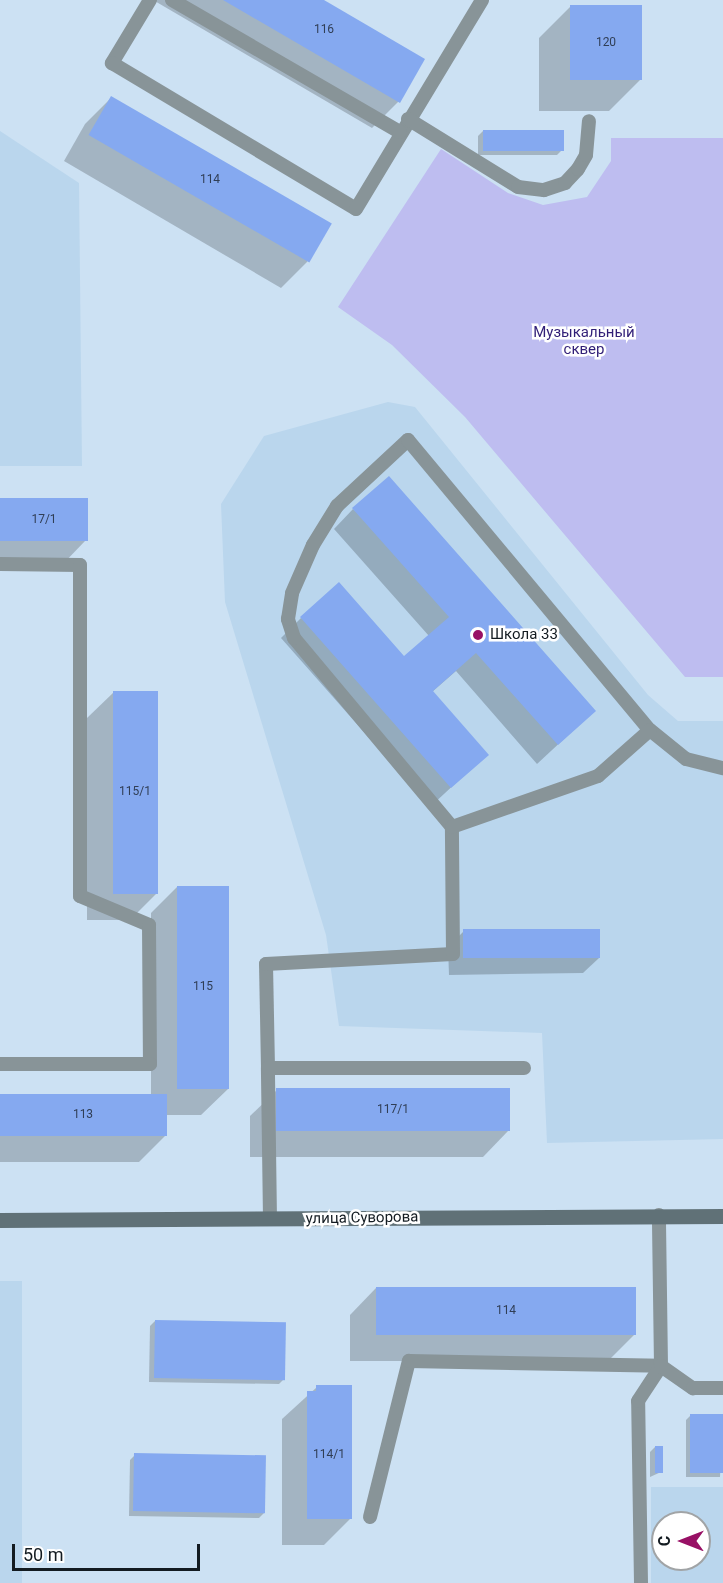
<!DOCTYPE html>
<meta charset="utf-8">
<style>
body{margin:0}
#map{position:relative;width:723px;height:1583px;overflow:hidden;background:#cce1f3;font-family:Roboto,sans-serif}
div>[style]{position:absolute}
.built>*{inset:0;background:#bad6ed;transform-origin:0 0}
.green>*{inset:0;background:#bebdf0}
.shadow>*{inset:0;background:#0003}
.building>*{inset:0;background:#85a9f0;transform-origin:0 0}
.service>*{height:14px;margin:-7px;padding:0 7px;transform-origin:7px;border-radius:7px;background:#889498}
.secondary>*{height:15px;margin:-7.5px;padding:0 7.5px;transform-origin:7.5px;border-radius:7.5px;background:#607177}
.dots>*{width:16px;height:16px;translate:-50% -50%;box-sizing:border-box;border:3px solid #fff;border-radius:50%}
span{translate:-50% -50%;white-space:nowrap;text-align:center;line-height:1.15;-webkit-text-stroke:5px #fff;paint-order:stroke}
.number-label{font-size:12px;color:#303e55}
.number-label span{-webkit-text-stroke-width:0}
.park-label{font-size:15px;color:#311f77}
.poi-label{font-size:15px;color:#131b21}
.left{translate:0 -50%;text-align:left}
.street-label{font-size:15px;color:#131b21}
.north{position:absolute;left:651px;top:1511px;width:60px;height:60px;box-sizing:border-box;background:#fff;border:2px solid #a1a4a6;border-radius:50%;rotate:270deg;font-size:16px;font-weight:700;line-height:24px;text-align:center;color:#131b21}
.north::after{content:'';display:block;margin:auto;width:21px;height:27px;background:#981065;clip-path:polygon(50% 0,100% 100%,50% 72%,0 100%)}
.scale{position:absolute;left:12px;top:1544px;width:188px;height:27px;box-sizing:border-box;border:3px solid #131b21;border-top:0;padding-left:8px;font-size:18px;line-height:21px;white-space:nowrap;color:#131b21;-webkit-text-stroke:4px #fff;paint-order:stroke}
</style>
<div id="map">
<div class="built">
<div style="clip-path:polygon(0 131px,79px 183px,82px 466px,0 466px)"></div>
<div style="clip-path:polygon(388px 402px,415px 407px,648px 695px,678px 721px,723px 721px,723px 1139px,547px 1143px,542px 1033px,339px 1026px,326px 935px,225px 602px,221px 504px,264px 436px)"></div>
<div style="left:0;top:1281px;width:22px;height:302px"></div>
<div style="clip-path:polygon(evenodd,651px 1487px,723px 1487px,723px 1583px,651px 1583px,651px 1487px,663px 1523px,699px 1523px,699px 1559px,663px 1559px,663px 1523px)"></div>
</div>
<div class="green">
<div style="clip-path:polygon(611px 138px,723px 138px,723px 677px,685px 677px,465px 417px,392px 345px,338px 307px,441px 149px,508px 193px,543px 205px,587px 197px,611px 161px)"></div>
</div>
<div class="shadow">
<div style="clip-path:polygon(153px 0,321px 0,423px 60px,398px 102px,372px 128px)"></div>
<div style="clip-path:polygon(570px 7px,640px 80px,609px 111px,539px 111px,539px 38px)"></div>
<div style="clip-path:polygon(111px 98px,329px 226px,307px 262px,281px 288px,64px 161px,85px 124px)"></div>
<div style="clip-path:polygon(483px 131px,562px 150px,557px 155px,478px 155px,478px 136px)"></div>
<div style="clip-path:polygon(0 500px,86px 540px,60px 567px,0 567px)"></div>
<div style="clip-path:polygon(353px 509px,594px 711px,537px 764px,456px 671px,432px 692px,487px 754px,430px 807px,281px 638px,301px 618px,404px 658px,429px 636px,334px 529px)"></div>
<div style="clip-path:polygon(114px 692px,156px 894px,130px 920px,87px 920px,87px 718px)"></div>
<div style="clip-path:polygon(177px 887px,228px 1089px,201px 1115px,165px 1115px,165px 1136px,139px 1162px,0 1162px,0 1095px,151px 1095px,151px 913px)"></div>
<div style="clip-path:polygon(464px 931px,599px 958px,583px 973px,449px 975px,448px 947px)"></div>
<div style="clip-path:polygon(277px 1090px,509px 1130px,483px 1157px,250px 1157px,250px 1116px)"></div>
<div style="clip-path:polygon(376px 1288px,634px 1335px,608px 1361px,350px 1361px,350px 1315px)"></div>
<div style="clip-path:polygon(155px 1321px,284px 1379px,279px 1384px,149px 1382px,150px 1326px)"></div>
<div style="clip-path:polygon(317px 1387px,350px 1519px,324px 1545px,282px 1545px,282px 1419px)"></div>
<div style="clip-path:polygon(691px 1415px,723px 1415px,720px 1477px,686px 1477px,686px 1420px)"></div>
<div style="clip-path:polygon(655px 1447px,661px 1472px,650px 1477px,650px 1452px)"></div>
<div style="clip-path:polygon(135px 1455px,264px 1513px,259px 1518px,129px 1516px,130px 1460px)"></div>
</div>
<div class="building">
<div style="clip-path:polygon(223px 0,324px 0,425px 59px,400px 103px)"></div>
<div style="left:570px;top:5px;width:72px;height:75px"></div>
<div style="left:111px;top:96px;width:255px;height:45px;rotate:30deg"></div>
<div style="left:483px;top:130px;width:81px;height:21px"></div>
<div style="clip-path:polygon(389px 476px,596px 711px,558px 745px,476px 653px,433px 691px,489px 755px,451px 788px,300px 617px,339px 582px,404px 656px,449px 617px,352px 508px)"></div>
<div style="left:0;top:498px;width:88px;height:43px"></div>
<div style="left:113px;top:691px;width:45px;height:203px"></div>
<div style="left:177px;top:886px;width:52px;height:203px"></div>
<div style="left:600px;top:929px;width:29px;height:137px;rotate:90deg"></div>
<div style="left:276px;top:1088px;width:234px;height:43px"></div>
<div style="left:0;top:1094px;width:167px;height:42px"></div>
<div style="left:376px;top:1287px;width:260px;height:48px"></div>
<div style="left:155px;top:1320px;width:131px;height:58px;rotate:1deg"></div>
<div style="clip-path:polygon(316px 1385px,352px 1385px,352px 1519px,307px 1519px,307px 1391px,316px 1391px)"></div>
<div style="left:690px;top:1414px;width:33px;height:59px"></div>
<div style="left:655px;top:1446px;width:8px;height:27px"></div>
<div style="left:134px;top:1453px;width:132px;height:58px;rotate:1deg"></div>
</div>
<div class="service">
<div style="left:150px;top:0;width:74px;rotate:121.1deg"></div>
<div style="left:112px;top:63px;width:284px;rotate:30.9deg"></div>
<div style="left:356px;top:209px;width:244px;rotate:-58.9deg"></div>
<div style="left:172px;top:0;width:263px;rotate:30.1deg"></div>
<div style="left:408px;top:119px;width:129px;rotate:31.7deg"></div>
<div style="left:518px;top:187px;width:26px;rotate:7deg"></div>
<div style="left:544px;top:190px;width:22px;rotate:-18deg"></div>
<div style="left:565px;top:183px;width:19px;rotate:-47deg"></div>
<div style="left:578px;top:169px;width:16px;rotate:-60deg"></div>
<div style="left:586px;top:155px;width:34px;rotate:-85deg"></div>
<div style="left:0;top:564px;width:80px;rotate:0.7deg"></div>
<div style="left:80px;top:565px;width:331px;rotate:90deg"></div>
<div style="left:80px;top:896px;width:75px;rotate:22.8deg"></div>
<div style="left:149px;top:925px;width:139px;rotate:89.6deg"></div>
<div style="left:150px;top:1064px;width:150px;rotate:180deg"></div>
<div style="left:452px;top:827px;width:246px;rotate:-129.9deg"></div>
<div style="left:294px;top:638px;width:20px;rotate:-108deg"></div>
<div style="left:288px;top:619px;width:26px;rotate:-81deg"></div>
<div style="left:292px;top:593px;width:52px;rotate:-66.4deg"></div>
<div style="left:313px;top:545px;width:46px;rotate:-58.4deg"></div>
<div style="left:337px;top:506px;width:97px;rotate:-42.9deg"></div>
<div style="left:408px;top:440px;width:378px;rotate:50.2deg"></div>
<div style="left:650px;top:730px;width:46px;rotate:38.9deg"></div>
<div style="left:686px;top:759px;width:38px;rotate:14deg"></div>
<div style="left:268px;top:1068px;width:104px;rotate:-91.1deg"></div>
<div style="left:266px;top:964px;width:187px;rotate:-3.1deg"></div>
<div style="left:453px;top:954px;width:127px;rotate:-90.5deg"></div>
<div style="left:452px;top:827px;width:155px;rotate:-19.3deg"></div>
<div style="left:598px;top:776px;width:69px;rotate:-41.5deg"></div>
<div style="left:270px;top:1219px;width:151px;rotate:-90.8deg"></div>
<div style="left:268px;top:1068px;width:256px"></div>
<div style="left:370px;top:1517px;width:161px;rotate:-76deg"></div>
<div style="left:409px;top:1361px;width:252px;rotate:1.1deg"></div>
<div style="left:661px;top:1366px;width:151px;rotate:-90.8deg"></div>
<div style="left:641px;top:1583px;width:182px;rotate:-90.9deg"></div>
<div style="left:638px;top:1401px;width:42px;rotate:-56.7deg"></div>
<div style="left:661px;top:1366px;width:39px;rotate:35deg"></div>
<div style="left:693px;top:1388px;width:30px"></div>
</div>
<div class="secondary">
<div style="left:0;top:1220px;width:723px;rotate:-0.32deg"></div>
</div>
<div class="dots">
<div style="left:478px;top:635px;background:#981065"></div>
</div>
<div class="number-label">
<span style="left:324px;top:30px">116</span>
<span style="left:606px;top:43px">120</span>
<span style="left:210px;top:180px">114</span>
<span style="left:44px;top:520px">17/1</span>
<span style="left:135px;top:792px">115/1</span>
<span style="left:203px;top:987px">115</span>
<span style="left:393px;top:1110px">117/1</span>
<span style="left:83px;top:1115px">113</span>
<span style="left:506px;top:1311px">114</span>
<span style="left:329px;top:1455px">114/1</span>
</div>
<div class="park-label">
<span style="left:584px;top:341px">Музыкальный<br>сквер</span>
</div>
<div class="poi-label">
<span class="left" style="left:490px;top:635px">Школа 33</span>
</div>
<div class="street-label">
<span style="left:362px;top:1218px;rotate:-1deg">улица Суворова</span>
</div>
<div class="north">С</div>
<div class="scale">50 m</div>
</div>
